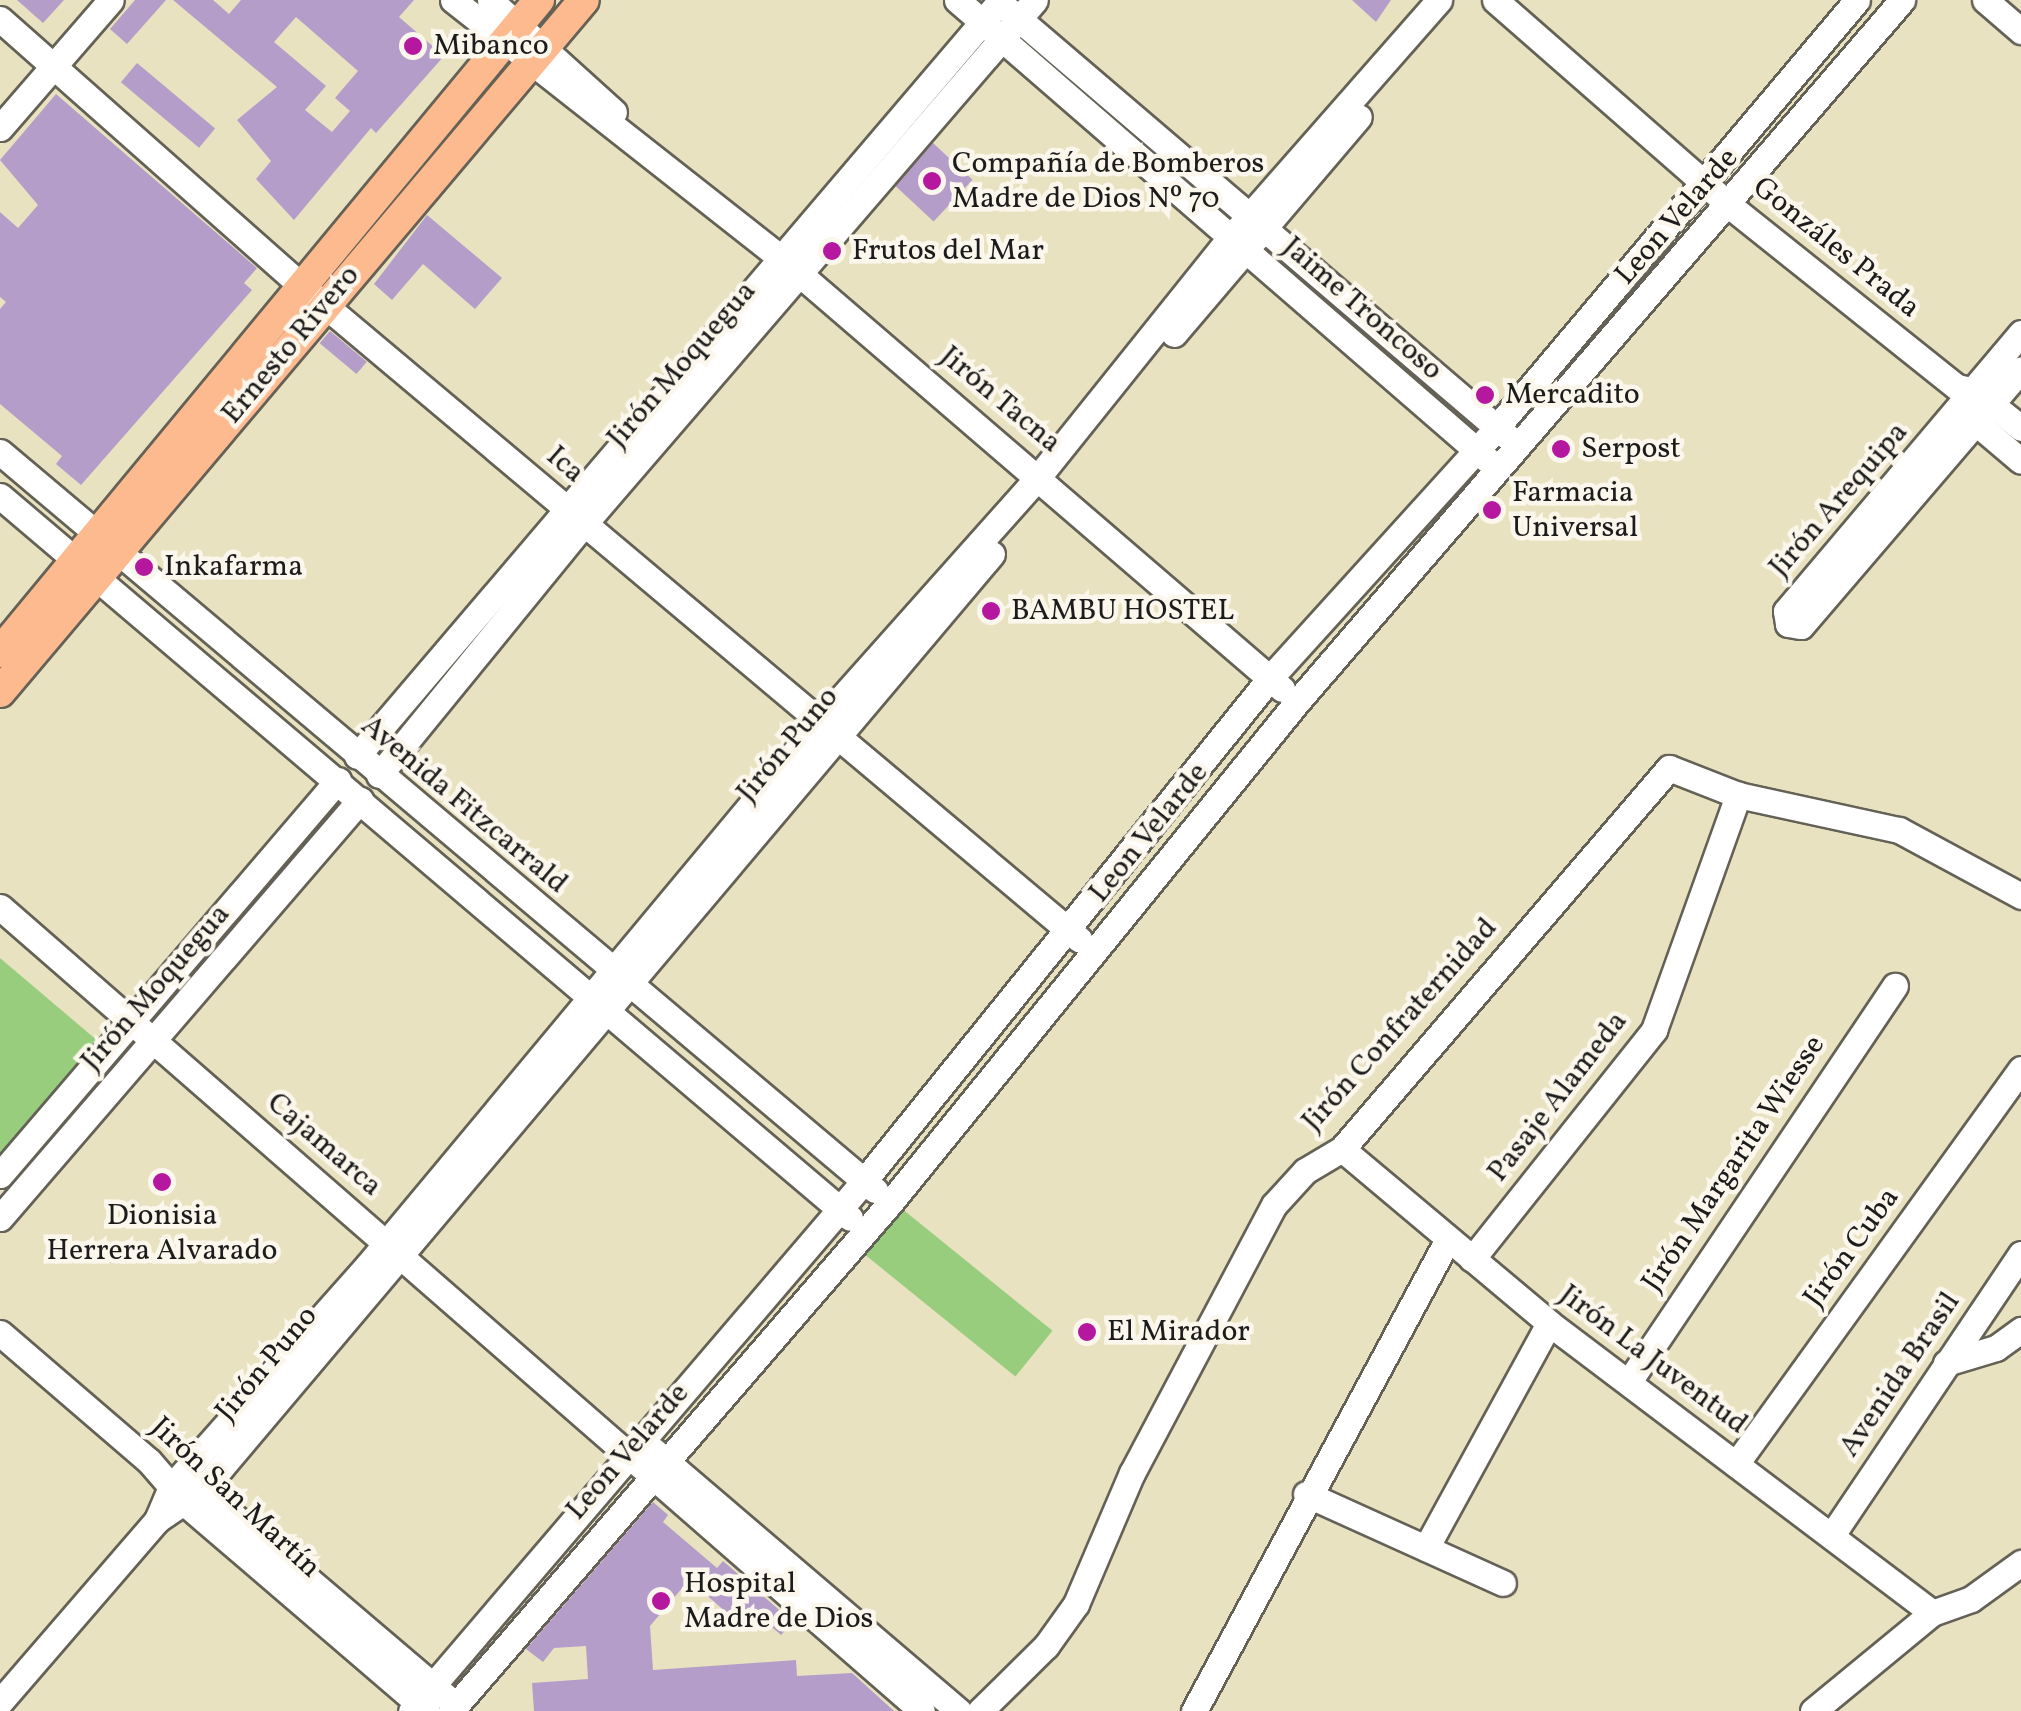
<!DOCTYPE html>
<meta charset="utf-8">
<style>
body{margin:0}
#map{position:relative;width:2021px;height:1711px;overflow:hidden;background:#e9e2c1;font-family:Vollkorn,serif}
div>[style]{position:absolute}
.green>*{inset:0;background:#99cd7e;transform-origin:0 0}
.building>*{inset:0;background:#b49dc9;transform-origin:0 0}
.roads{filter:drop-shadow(2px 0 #646156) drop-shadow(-2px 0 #646156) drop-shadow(0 2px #646156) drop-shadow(0 -2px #646156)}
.minor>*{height:25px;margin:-12.5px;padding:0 12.5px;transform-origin:12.5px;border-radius:12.5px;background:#fff}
.major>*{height:30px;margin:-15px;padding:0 15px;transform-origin:15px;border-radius:15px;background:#fcba8e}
.dots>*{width:28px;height:28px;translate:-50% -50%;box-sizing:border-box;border:5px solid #fbf7ec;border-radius:50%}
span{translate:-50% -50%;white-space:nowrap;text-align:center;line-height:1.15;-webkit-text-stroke:9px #fbf7ec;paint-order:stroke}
.poi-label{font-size:30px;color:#1c1c1c}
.left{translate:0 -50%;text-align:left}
.street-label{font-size:30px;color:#1c1c1c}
</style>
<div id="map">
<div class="green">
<div style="clip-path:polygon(0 958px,99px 1042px,0 1158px)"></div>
<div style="left:901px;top:1208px;width:195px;height:59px;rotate:39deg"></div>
</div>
<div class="building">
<div style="clip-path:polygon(17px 0,64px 0,43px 23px)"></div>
<div style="clip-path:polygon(135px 0,166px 0,127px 44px,110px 29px)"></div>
<div style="clip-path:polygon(evenodd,173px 0,213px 0,229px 14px,241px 0,414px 0,399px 17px,444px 56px,376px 133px,371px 128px,294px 220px,256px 179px,271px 161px,237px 120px,277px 87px,173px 0,296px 17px,358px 71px,335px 98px,350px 111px,332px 132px,305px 110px,326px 86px,274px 42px,296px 17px)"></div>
<div style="clip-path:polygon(1352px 0,1391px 0,1376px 22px)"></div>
<div style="left:137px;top:63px;width:102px;height:25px;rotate:40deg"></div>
<div style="clip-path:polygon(56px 94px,257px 268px,244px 283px,252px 290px,81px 485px,56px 464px,62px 456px,0 404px,0 309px,6px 302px,0 297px,0 212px,18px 228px,38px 205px,0 160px)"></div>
<div style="left:933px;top:143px;width:54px;height:57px;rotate:43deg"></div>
<div style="clip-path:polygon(427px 215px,502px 278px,475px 309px,423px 264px,392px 300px,374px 284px)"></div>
<div style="left:330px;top:331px;width:48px;height:16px;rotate:40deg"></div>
<div style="clip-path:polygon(653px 1502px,668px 1515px,663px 1522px,717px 1568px,723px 1561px,793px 1622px,781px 1635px,761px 1618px,749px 1632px,689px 1580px,650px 1626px,653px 1670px,796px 1660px,797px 1676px,852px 1673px,894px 1711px,534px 1711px,532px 1683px,588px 1679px,586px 1646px,554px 1648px,543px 1662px,526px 1649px)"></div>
</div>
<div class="roads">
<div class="minor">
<div style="left:453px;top:0;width:417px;rotate:38.2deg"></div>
<div style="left:781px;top:258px;width:661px;rotate:40.7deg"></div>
<div style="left:490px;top:0;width:167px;rotate:42.1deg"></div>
<div style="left:957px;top:0;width:705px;rotate:40.92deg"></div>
<div style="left:1495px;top:0;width:313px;rotate:41.2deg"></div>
<div style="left:1730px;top:206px;width:290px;rotate:38.6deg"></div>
<div style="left:1957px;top:387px;width:18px;rotate:13deg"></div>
<div style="left:1975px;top:391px;width:59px;rotate:38.8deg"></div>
<div style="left:1985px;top:0;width:48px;rotate:40.7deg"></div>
<div style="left:1006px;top:8px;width:660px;rotate:40.52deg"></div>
<div style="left:0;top:19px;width:405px;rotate:41.5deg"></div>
<div style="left:303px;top:287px;width:1014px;rotate:40.04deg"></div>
<div style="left:0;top:128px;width:169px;rotate:-49.1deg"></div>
<div style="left:2021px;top:333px;width:364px;rotate:130.2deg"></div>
<div style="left:1786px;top:611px;width:13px;rotate:81deg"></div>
<div style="left:1788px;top:624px;width:13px;rotate:9deg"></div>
<div style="left:1801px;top:626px;width:338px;rotate:-49.4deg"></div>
<div style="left:1174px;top:334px;width:285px;rotate:-49.6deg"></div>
<div style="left:1962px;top:411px;width:77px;rotate:40.3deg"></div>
<div style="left:0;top:452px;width:1145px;rotate:40.15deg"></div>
<div style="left:0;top:496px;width:1115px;rotate:40.34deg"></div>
<div style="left:357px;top:756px;width:993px;rotate:-49.57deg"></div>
<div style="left:379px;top:775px;width:324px;rotate:-50.8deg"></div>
<div style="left:584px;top:524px;width:691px;rotate:-49.28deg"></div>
<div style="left:0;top:907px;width:1223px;rotate:41.09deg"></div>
<div style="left:1342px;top:1149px;width:270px;rotate:40deg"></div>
<div style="left:1549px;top:1323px;width:480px;rotate:37.1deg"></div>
<div style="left:0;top:1175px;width:520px;rotate:-49.45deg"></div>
<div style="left:0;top:1218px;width:552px;rotate:-49.26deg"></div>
<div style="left:1472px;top:1259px;width:293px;rotate:-51.5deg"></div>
<div style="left:1654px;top:1030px;width:250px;rotate:-70.3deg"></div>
<div style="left:0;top:1333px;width:196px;rotate:40.7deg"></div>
<div style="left:149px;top:1461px;width:58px;rotate:49.2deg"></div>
<div style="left:187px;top:1505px;width:316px;rotate:40.6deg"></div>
<div style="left:1946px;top:1363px;width:52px;rotate:-16.7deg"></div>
<div style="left:1996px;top:1348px;width:31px;rotate:-36deg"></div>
<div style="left:1630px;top:1380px;width:475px;rotate:-56.1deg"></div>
<div style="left:653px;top:1450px;width:402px;rotate:40.5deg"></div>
<div style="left:1736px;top:1464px;width:487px;rotate:-54.2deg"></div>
<div style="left:190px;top:1479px;width:335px;rotate:40.4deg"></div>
<div style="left:1306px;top:1494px;width:216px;rotate:24.3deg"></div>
<div style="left:157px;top:1520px;width:57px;rotate:-34.2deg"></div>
<div style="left:204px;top:1488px;width:1222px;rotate:-49.85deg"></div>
<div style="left:1834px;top:1532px;width:335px;rotate:-56.1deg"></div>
<div style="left:1426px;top:1548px;width:256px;rotate:-61.3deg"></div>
<div style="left:0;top:1702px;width:240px;rotate:-49.2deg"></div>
<div style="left:157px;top:1520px;width:36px;rotate:-67deg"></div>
<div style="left:171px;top:1487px;width:297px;rotate:-48.4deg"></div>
<div style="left:368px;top:1265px;width:707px;rotate:-50.23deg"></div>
<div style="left:820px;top:722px;width:329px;rotate:-48.3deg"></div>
<div style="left:1039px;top:476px;width:305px;rotate:-51.3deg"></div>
<div style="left:1230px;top:238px;width:317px;rotate:-48.7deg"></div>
<div style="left:411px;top:1711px;width:697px;rotate:-49.48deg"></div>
<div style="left:864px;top:1181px;width:646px;rotate:-51.09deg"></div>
<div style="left:1270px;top:678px;width:323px;rotate:-47.8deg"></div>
<div style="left:1487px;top:439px;width:574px;rotate:-49.87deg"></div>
<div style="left:451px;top:1711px;width:671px;rotate:-49.17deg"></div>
<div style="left:890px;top:1203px;width:645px;rotate:-50.91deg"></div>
<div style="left:1297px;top:702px;width:927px;rotate:-49.24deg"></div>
<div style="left:980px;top:1711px;width:93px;rotate:-44.6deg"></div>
<div style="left:1046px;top:1646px;width:52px;rotate:-54.5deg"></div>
<div style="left:1076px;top:1604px;width:142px;rotate:-66.9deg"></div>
<div style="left:1132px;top:1473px;width:303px;rotate:-62.1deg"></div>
<div style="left:1274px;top:1205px;width:46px;rotate:-47.6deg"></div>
<div style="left:1305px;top:1171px;width:43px;rotate:-30.7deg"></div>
<div style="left:1342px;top:1149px;width:502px;rotate:-49.36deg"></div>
<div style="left:1669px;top:768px;width:74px;rotate:21.4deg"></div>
<div style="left:1738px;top:795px;width:165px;rotate:12.3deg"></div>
<div style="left:1899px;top:830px;width:139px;rotate:28.4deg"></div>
<div style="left:1194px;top:1711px;width:536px;rotate:-61.71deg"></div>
<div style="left:1813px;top:1711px;width:154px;rotate:-39.5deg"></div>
<div style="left:1932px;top:1613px;width:41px;rotate:-19.7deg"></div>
<div style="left:1971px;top:1599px;width:62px;rotate:-35.8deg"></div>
</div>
<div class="major">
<div style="left:0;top:652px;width:846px;rotate:-50.42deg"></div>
<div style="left:0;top:692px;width:905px;rotate:-49.84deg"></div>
</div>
</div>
<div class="dots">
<div style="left:413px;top:46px;background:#b5179e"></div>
<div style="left:932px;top:181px;background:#b5179e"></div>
<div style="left:832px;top:251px;background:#b5179e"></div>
<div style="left:1485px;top:395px;background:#b5179e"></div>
<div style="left:1561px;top:449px;background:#b5179e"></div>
<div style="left:1492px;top:510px;background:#b5179e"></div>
<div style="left:144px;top:567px;background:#b5179e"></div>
<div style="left:991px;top:611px;background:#b5179e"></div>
<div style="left:162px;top:1182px;background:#b5179e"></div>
<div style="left:1087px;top:1332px;background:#b5179e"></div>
<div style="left:661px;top:1601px;background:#b5179e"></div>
</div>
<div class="poi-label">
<span class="left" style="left:433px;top:46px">Mibanco</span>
<span class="left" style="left:952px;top:181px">Compañía de Bomberos<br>Madre de Dios Nº 70</span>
<span class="left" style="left:852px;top:251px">Frutos del Mar</span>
<span class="left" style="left:1505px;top:395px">Mercadito</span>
<span class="left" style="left:1581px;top:449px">Serpost</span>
<span class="left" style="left:1512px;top:510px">Farmacia<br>Universal</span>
<span class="left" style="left:164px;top:567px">Inkafarma</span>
<span class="left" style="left:1011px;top:611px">BAMBU HOSTEL</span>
<span style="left:162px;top:1233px">Dionisia<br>Herrera Alvarado</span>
<span class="left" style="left:1107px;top:1332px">El Mirador</span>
<span class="left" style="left:684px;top:1601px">Hospital<br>Madre de Dios</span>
</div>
<div class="street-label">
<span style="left:1677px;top:217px;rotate:-49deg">Leon Velarde</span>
<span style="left:1836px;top:248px;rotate:39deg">Gonzáles Prada</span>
<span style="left:1362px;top:309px;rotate:41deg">Jaime Troncoso</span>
<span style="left:291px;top:345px;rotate:-50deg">Ernesto Rivero</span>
<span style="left:682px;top:365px;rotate:-49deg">Jirón Moquegua</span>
<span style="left:1000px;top:400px;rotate:40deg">Jirón Tacna</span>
<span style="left:565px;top:465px;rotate:41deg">Ica</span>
<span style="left:1839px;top:500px;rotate:-49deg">Jirón Arequipa</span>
<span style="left:788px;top:745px;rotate:-50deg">Jirón Puno</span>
<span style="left:464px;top:805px;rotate:40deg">Avenida Fitzcarrald</span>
<span style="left:1149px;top:833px;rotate:-51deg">Leon Velarde</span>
<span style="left:156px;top:988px;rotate:-49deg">Jirón Moquegua</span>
<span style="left:1400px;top:1025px;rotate:-48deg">Jirón Confraternidad</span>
<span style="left:1558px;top:1097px;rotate:-52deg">Pasaje Alameda</span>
<span style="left:324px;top:1145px;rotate:41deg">Cajamarca</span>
<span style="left:1734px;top:1164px;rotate:-56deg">Jirón Margarita Wiesse</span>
<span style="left:1852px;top:1248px;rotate:-54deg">Jirón Cuba</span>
<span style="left:1653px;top:1360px;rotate:37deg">Jirón La Juventud</span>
<span style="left:267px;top:1364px;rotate:-50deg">Jirón Puno</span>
<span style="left:1900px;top:1375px;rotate:-56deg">Avenida Brasil</span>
<span style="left:628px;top:1452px;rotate:-49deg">Leon Velarde</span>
<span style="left:235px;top:1498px;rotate:43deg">Jirón San Martín</span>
</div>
</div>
